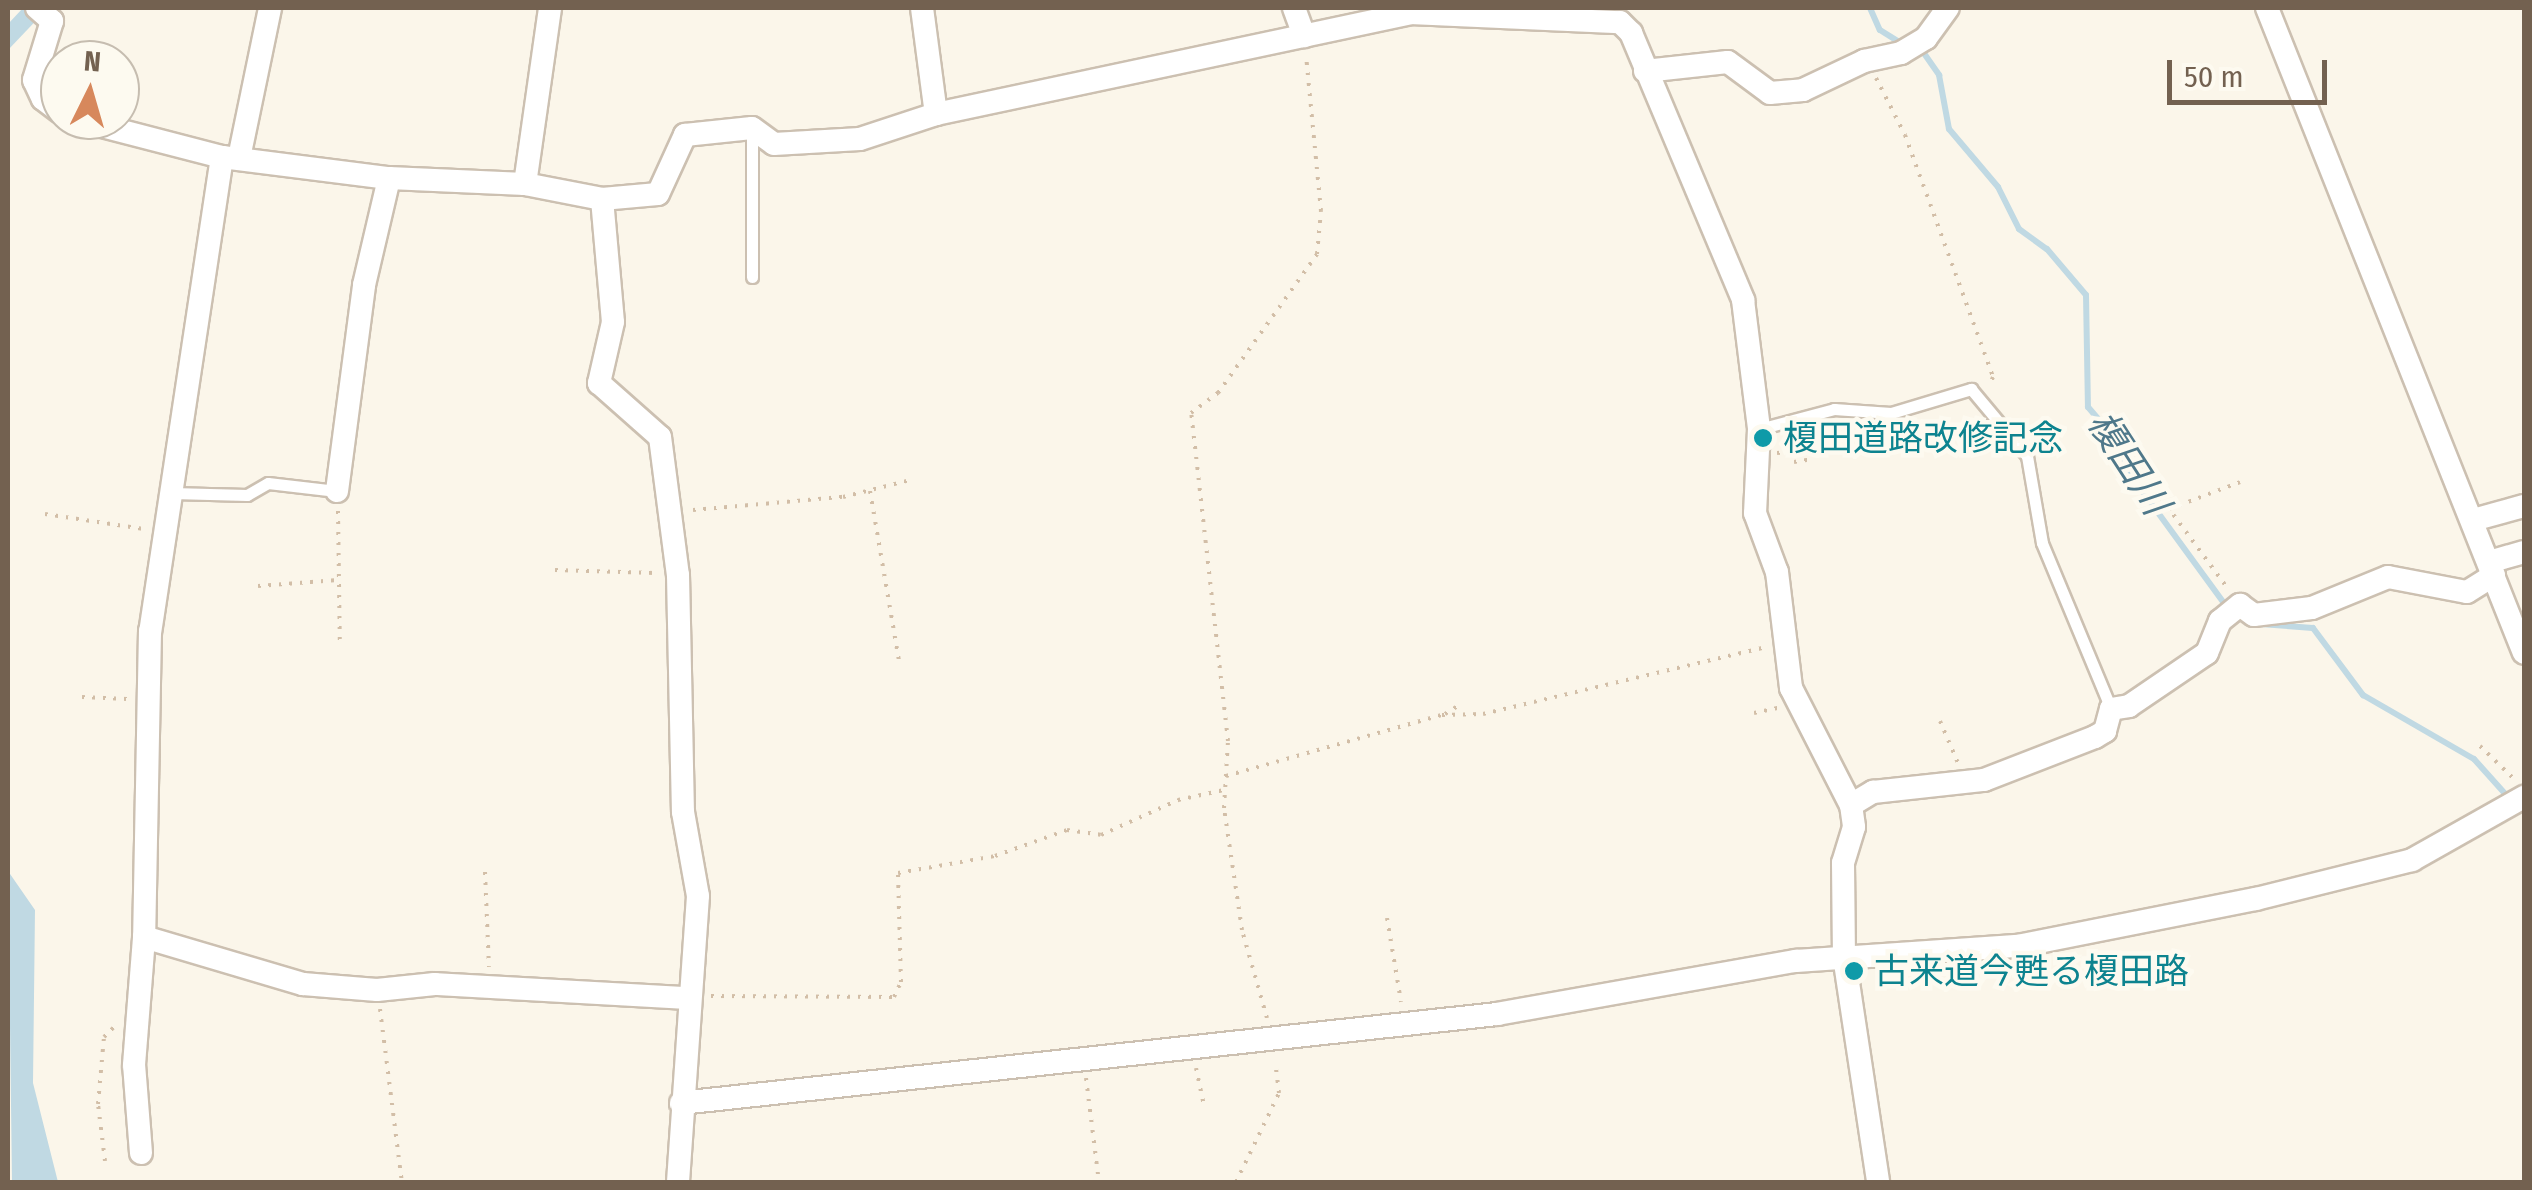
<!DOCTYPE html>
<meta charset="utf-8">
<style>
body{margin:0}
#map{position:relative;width:2532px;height:1190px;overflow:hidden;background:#fbf6ea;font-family:"Fira Sans Condensed","Noto Sans JP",sans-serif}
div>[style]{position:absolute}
.water>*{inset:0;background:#c0d9e3}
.stream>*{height:6px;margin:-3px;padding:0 3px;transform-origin:3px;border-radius:3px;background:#c0d9e3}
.path>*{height:4px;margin-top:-2px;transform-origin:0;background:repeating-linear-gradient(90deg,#d2bea7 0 2.5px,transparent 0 10.5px)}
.roads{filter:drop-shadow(2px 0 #ccc0b1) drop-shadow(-2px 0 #ccc0b1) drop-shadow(0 2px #ccc0b1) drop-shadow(0 -2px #ccc0b1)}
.service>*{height:11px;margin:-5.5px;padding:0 5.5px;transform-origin:5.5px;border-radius:5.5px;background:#fff}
.minor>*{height:22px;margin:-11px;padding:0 11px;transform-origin:11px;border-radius:11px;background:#fff}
.dots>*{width:28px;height:28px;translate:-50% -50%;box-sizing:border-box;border:5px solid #fdfaf0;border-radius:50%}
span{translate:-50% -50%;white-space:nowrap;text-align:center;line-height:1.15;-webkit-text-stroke:9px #fdfaf0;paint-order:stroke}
.culture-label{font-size:35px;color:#0d838f}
.left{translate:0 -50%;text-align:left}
.water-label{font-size:38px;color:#4f788a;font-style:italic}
.frame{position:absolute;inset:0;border:10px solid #736150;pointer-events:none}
.north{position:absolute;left:40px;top:40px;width:100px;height:100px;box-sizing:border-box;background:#fdfaf0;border:2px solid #c6bdb0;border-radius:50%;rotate:5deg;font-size:28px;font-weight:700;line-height:40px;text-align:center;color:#736150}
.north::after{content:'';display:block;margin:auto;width:35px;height:45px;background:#d7885c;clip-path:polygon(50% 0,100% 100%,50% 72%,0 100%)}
.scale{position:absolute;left:2167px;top:60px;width:160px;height:45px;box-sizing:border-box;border:5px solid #736150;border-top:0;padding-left:12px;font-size:30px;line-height:35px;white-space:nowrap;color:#736150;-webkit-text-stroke:8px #fdfaf0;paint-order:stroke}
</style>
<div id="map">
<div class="water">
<div style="clip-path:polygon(23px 8px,48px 8px,8px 50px,8px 24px)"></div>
<div style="clip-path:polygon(8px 871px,35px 910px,33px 1083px,58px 1182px,12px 1182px)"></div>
</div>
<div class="stream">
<div style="left:1870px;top:8px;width:24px;rotate:66deg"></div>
<div style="left:1880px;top:30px;width:28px;rotate:32deg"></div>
<div style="left:1921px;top:49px;width:32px;rotate:55deg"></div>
<div style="left:1939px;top:75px;width:55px;rotate:79.5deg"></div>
<div style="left:1949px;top:129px;width:76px;rotate:49.8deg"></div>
<div style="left:1998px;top:187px;width:47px;rotate:63.4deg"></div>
<div style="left:2019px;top:229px;width:34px;rotate:36deg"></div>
<div style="left:2047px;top:249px;width:60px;rotate:49.7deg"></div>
<div style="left:2086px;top:295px;width:112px;rotate:89deg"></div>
<div style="left:2088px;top:407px;width:45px;rotate:49.5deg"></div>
<div style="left:2117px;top:441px;width:39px;rotate:67deg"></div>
<div style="left:2132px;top:477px;width:160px;rotate:53.9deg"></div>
<div style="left:2226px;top:606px;width:27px;rotate:39deg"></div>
<div style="left:2247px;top:623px;width:66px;rotate:4.3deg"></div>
<div style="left:2313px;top:628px;width:84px;rotate:53.3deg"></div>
<div style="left:2363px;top:695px;width:128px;rotate:30deg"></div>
<div style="left:2474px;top:759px;width:51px;rotate:48.2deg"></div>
</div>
<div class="path">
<div style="left:1876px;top:78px;width:64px;rotate:63deg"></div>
<div style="left:1905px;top:135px;width:258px;rotate:70deg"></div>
<div style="left:1993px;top:377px;width:8px;rotate:113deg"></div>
<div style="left:1777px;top:453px;width:15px;rotate:-4deg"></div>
<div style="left:1792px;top:452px;width:10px;rotate:79deg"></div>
<div style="left:1794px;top:462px;width:19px;rotate:-9deg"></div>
<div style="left:2136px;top:464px;width:155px;rotate:53.6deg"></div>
<div style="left:870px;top:491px;width:171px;rotate:80.3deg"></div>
<div style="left:2169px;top:509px;width:76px;rotate:-20.8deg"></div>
<div style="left:693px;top:510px;width:151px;rotate:-5deg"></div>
<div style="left:843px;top:497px;width:69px;rotate:-14.2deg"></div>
<div style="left:338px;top:511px;width:135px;rotate:89.2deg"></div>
<div style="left:45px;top:514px;width:100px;rotate:8.6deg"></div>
<div style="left:555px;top:570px;width:100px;rotate:1.7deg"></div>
<div style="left:258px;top:586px;width:80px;rotate:-4.3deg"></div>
<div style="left:82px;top:697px;width:45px;rotate:2.5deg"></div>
<div style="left:1754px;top:713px;width:25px;rotate:-12deg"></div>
<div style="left:1445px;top:714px;width:15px;rotate:-32deg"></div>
<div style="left:1940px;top:721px;width:46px;rotate:66.8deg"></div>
<div style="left:2480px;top:746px;width:46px;rotate:44.1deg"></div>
<div style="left:1226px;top:776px;width:224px;rotate:-15.8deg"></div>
<div style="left:1442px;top:715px;width:41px;rotate:-1.4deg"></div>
<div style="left:1483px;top:714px;width:288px;rotate:-13.3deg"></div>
<div style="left:485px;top:872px;width:95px;rotate:87.6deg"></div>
<div style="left:1387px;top:918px;width:85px;rotate:80.5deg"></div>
<div style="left:711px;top:996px;width:183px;rotate:0.3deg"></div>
<div style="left:894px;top:997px;width:17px;rotate:-65deg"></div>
<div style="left:901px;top:982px;width:109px;rotate:-91.6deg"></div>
<div style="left:898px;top:873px;width:98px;rotate:-9.9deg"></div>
<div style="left:995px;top:856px;width:77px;rotate:-19.9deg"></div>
<div style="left:1067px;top:830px;width:34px;rotate:8deg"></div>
<div style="left:1101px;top:835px;width:85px;rotate:-24.4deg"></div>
<div style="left:1178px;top:800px;width:47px;rotate:-12.3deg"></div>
<div style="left:380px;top:1009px;width:174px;rotate:82.8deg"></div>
<div style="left:1267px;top:1018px;width:91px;rotate:-105.9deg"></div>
<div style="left:1242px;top:930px;width:123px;rotate:-98.4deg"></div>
<div style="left:1224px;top:808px;width:67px;rotate:-86.6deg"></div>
<div style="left:1228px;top:741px;width:330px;rotate:-96.4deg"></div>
<div style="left:1191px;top:413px;width:34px;rotate:-37deg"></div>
<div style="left:1218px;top:393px;width:171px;rotate:-54.5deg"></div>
<div style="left:1317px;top:254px;width:43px;rotate:-84.7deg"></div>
<div style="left:1321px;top:211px;width:156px;rotate:-95.5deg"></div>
<div style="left:1196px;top:1068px;width:35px;rotate:78deg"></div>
<div style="left:1086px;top:1078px;width:105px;rotate:82.9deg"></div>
<div style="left:105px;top:1161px;width:57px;rotate:-97deg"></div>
<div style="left:98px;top:1104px;width:67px;rotate:-84.9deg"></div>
<div style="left:104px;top:1037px;width:14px;rotate:-45deg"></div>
<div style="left:1236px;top:1182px;width:99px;rotate:-64.2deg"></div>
<div style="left:1279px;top:1093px;width:31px;rotate:-97deg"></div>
</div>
<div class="roads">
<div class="service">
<div style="left:752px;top:277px;width:149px;rotate:-90deg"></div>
<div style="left:1759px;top:429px;width:78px;rotate:-14.9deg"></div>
<div style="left:1834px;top:409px;width:57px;rotate:4deg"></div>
<div style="left:1891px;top:413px;width:84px;rotate:-16.7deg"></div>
<div style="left:1971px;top:389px;width:87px;rotate:50.1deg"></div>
<div style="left:2027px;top:456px;width:88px;rotate:80.2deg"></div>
<div style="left:2042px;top:543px;width:180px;rotate:67.4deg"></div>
<div style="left:172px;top:493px;width:75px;rotate:1.5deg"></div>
<div style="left:247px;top:495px;width:24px;rotate:-30deg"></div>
<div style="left:268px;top:483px;width:69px;rotate:6.6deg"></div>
</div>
<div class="minor">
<div style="left:37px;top:8px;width:20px;rotate:41deg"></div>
<div style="left:52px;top:21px;width:62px;rotate:107deg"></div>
<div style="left:34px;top:80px;width:21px;rotate:65deg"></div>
<div style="left:43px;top:99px;width:21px;rotate:37deg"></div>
<div style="left:922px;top:8px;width:107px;rotate:82.5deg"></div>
<div style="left:1294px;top:8px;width:30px;rotate:70deg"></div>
<div style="left:2267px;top:8px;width:694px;rotate:68.28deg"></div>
<div style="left:1645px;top:71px;width:83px;rotate:-6.2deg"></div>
<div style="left:1728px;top:62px;width:52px;rotate:36.4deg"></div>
<div style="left:1770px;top:93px;width:33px;rotate:-5deg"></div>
<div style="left:1803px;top:90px;width:68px;rotate:-25.4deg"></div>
<div style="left:1864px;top:61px;width:38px;rotate:-12deg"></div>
<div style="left:1901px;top:53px;width:29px;rotate:-31deg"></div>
<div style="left:1926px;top:38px;width:37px;rotate:-54deg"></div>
<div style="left:79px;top:120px;width:148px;rotate:14.5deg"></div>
<div style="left:222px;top:157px;width:168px;rotate:7.2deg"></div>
<div style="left:389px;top:178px;width:136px;rotate:2.5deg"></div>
<div style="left:525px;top:184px;width:78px;rotate:11deg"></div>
<div style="left:602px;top:199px;width:56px;rotate:-5.1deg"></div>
<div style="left:658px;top:194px;width:65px;rotate:-65.4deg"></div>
<div style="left:685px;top:135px;width:67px;rotate:-6deg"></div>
<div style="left:752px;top:128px;width:27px;rotate:36deg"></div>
<div style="left:774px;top:144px;width:86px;rotate:-3.3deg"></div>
<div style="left:860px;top:139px;width:80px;rotate:-18.2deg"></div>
<div style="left:936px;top:114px;width:485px;rotate:-12deg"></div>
<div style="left:1410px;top:13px;width:210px;rotate:2.5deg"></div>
<div style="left:1620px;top:22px;width:16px;rotate:45deg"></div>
<div style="left:1631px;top:33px;width:290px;rotate:67.2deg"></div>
<div style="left:1743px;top:300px;width:130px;rotate:82.9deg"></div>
<div style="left:1759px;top:429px;width:84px;rotate:92.7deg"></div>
<div style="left:1755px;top:513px;width:63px;rotate:69.6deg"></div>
<div style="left:1777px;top:572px;width:117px;rotate:83.1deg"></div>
<div style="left:1791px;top:688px;width:131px;rotate:62.9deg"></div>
<div style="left:1851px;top:805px;width:22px;rotate:82deg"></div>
<div style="left:1854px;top:827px;width:38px;rotate:107deg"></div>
<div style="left:1843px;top:863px;width:93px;rotate:89.4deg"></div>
<div style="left:1844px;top:956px;width:229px;rotate:81.4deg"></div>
<div style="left:222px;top:157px;width:479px;rotate:98.6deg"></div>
<div style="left:150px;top:631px;width:306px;rotate:91.1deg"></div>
<div style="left:144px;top:937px;width:166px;rotate:16.5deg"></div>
<div style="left:303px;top:984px;width:74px;rotate:4.6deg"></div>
<div style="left:377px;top:990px;width:58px;rotate:-5.9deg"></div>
<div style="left:435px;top:984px;width:251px;rotate:3.2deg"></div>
<div style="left:239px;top:158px;width:153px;rotate:-78.3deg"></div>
<div style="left:525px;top:184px;width:178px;rotate:-81.9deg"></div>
<div style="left:602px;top:199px;width:123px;rotate:84.9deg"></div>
<div style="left:613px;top:322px;width:63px;rotate:102.9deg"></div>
<div style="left:599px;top:383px;width:81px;rotate:41.5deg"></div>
<div style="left:660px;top:437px;width:139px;rotate:82.6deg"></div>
<div style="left:678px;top:575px;width:237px;rotate:88.8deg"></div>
<div style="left:683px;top:812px;width:85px;rotate:79.9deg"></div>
<div style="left:698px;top:896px;width:287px;rotate:94deg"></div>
<div style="left:337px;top:491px;width:208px;rotate:-82.5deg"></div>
<div style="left:364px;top:285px;width:110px;rotate:-76.8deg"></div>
<div style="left:2473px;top:520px;width:53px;rotate:-15.4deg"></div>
<div style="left:2489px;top:562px;width:36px;rotate:-16deg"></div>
<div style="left:1851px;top:805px;width:26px;rotate:-31deg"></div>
<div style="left:1873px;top:792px;width:112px;rotate:-6.2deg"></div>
<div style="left:1984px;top:780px;width:119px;rotate:-21.2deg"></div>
<div style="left:2095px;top:737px;width:12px;rotate:-31deg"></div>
<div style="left:2105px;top:731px;width:23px;rotate:-75deg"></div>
<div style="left:2111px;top:709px;width:18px;rotate:-9deg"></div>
<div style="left:2129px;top:706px;width:94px;rotate:-34.2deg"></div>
<div style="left:2207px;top:653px;width:35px;rotate:-68deg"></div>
<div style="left:2220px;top:621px;width:26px;rotate:-39deg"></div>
<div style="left:2240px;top:605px;width:17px;rotate:36deg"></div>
<div style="left:2254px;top:615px;width:58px;rotate:-6.9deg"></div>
<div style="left:2312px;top:608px;width:82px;rotate:-22.2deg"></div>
<div style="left:2388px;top:577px;width:80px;rotate:10.8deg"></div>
<div style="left:2467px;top:592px;width:32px;rotate:-32deg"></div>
<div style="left:681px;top:1103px;width:821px;rotate:-6.22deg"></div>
<div style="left:1497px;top:1014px;width:304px;rotate:-10.1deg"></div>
<div style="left:1796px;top:961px;width:223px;rotate:-3.9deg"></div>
<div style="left:2018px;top:946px;width:243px;rotate:-11.2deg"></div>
<div style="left:2256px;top:899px;width:161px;rotate:-14deg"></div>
<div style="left:2412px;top:860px;width:129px;rotate:-29.4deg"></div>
<div style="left:141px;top:1153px;width:88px;rotate:-94.5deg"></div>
<div style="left:134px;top:1065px;width:128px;rotate:-85.5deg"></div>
</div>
</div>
<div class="dots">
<div style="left:1763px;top:438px;background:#0f9aa8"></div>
<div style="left:1854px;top:971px;background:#0f9aa8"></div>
</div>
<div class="culture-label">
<span class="left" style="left:1783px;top:438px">榎田道路改修記念</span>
<span class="left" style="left:1874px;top:971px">古来道今甦る榎田路</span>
</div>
<div class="water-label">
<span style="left:2128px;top:463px;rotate:57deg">榎田川</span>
</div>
<div class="frame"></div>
<div class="north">N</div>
<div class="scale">50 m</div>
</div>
